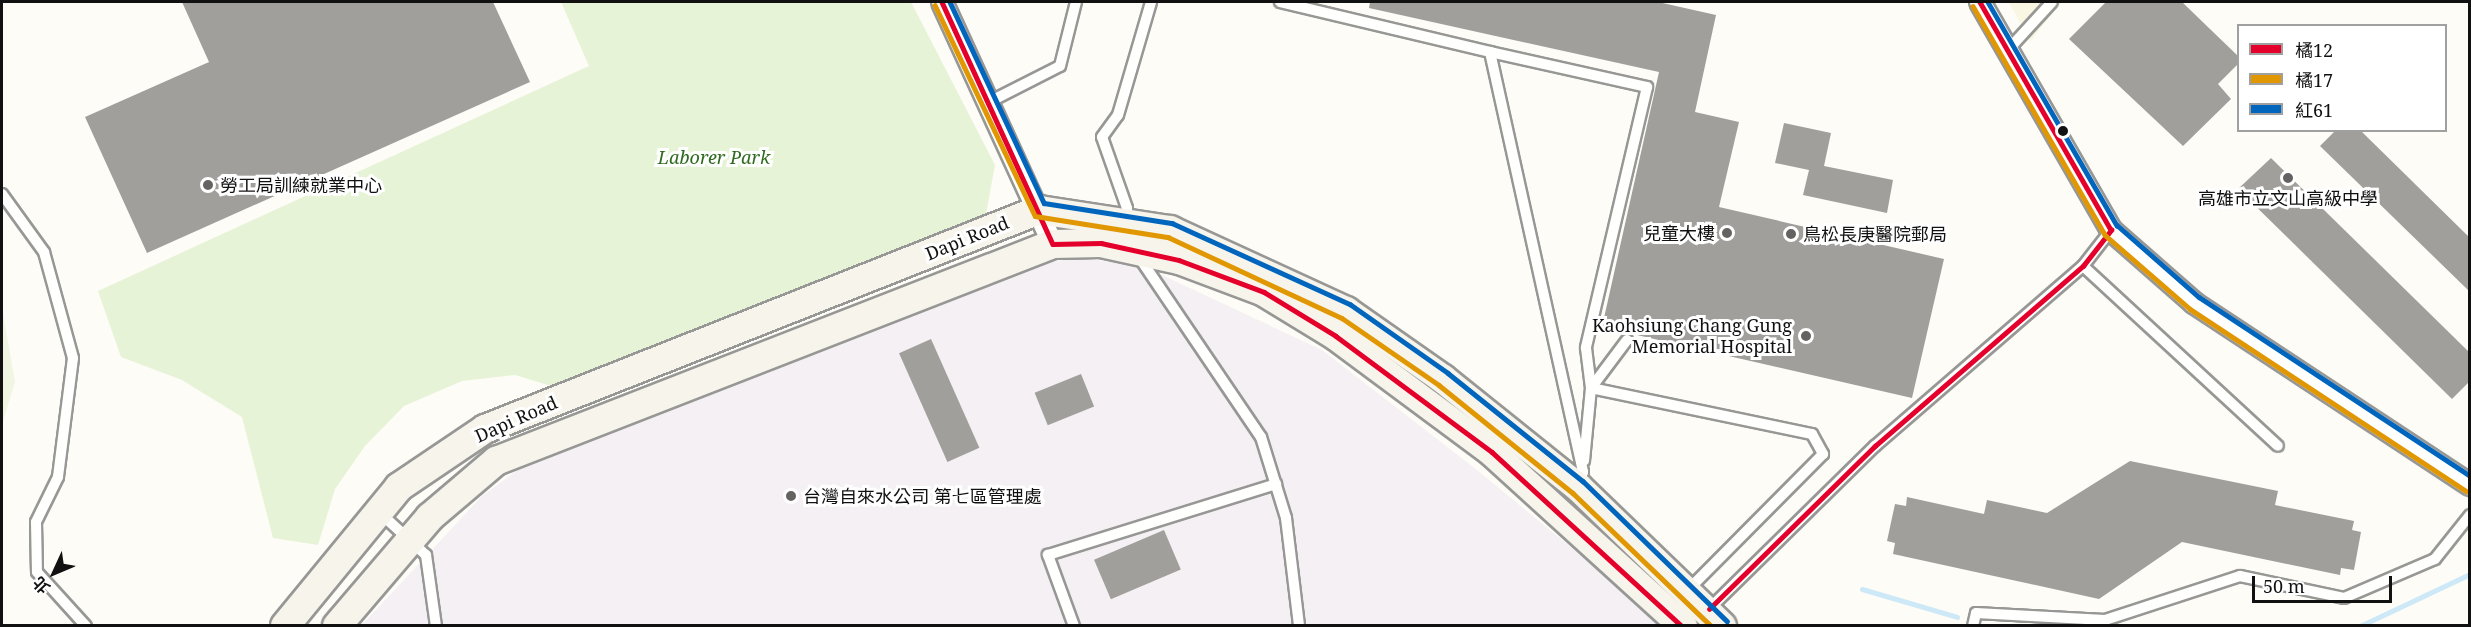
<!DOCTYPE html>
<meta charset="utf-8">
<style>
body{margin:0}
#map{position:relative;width:2471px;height:627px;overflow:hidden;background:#fdfcf7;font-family:"Noto Serif","Noto Sans TC",serif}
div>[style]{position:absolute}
.industrial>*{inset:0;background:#f5f0f3}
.farmland>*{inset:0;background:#f9f7e4}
.green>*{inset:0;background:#e7f3d7}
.pitch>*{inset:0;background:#f0f6e1}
.stream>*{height:5px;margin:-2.5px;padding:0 2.5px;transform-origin:2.5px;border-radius:2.5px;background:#cde8f7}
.building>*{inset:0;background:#a19f9c;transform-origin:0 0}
.roads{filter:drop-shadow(2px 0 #979795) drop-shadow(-2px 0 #979795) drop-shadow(0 2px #979795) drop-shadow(0 -2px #979795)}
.service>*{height:10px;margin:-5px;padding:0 5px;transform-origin:5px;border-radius:5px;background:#fffffe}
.minor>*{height:20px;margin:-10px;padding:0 10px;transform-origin:10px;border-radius:10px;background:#fffffe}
.secondary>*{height:28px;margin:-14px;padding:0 14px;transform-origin:14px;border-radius:14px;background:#f6f4eb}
.bus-1>*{height:4.5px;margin:-2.25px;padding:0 2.25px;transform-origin:2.25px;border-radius:2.25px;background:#e4002b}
.bus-2>*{height:4.5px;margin:-2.25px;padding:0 2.25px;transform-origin:2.25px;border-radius:2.25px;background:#e09702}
.bus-3>*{height:4.5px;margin:-2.25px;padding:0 2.25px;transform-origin:2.25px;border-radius:2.25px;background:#0065bd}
.dots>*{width:16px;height:16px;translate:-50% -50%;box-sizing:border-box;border:3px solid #fff;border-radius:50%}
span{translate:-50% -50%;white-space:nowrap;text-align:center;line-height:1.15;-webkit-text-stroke:6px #fff;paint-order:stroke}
.park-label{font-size:18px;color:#2f6b1f;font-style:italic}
.poi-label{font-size:18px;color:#111}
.left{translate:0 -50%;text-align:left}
.right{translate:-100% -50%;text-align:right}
.street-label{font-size:18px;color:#111}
.frame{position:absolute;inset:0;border:3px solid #111;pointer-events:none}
.legend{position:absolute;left:2237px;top:24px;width:210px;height:108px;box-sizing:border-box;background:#fff;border:2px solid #a0a0a0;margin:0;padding:8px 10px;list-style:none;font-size:18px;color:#111}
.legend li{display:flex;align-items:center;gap:12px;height:30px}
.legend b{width:30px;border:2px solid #a0a0a0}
.north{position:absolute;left:24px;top:543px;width:60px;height:60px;-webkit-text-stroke:4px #fff;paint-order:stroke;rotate:226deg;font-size:16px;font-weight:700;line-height:24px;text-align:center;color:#111}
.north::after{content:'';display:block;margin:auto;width:21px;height:27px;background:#111;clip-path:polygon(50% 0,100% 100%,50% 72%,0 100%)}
.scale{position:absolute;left:2252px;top:576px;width:140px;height:27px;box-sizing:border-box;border:3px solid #111;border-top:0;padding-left:8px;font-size:18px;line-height:21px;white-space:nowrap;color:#111;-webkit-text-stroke:4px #fff;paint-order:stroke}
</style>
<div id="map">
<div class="industrial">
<div style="clip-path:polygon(1079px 257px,1147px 268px,1322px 350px,1477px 470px,1630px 596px,1658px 625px,361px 626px,482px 496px,526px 464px,1021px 268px)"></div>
</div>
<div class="farmland">
<div style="clip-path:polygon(2009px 2px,2061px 2px,2030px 42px)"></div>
</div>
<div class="green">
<div style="clip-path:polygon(561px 2px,911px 2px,995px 165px,986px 214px,551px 386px,515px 375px,462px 381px,404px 406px,365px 446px,335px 489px,318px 545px,273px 538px,242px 417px,182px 380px,121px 357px,98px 291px,589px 66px)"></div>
</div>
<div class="pitch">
<div style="clip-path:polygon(2px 308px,15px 382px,2px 424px)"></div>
</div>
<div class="stream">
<div style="left:1862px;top:589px;width:99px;rotate:16.4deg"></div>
<div style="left:2360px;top:626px;width:122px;rotate:-25.3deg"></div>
</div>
<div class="building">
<div style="clip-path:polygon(182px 2px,493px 2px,530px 82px,147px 253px,85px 117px,209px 62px)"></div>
<div style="clip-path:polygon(1370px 2px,1658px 2px,1716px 15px,1695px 112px,1739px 122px,1719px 207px,1944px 259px,1912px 398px,1602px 327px,1659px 72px,1369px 8px)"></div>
<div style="clip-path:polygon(2106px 2px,2182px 2px,2238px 56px,2238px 64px,2218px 84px,2231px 99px,2183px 146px,2069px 39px)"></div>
<div style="clip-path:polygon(1784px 123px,1831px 133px,1824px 166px,1893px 180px,1887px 213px,1803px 195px,1809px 170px,1775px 163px)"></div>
<div style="clip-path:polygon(2336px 130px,2360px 130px,2469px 237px,2469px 291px,2320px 146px)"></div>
<div style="clip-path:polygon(2271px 158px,2469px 352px,2469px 382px,2452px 399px,2238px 189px)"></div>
<div style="left:931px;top:339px;width:119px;height:35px;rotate:66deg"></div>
<div style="left:1081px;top:374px;width:35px;height:50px;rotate:68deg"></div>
<div style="clip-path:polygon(2130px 461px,2278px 491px,2275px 505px,2354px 521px,2352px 530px,2361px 532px,2354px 570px,2341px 568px,2340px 575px,2182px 542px,2099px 599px,1893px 554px,1895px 543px,1887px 541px,1895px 504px,1906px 506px,1907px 497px,1984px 514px,1987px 500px,2047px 513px)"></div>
<div style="left:1164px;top:530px;width:43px;height:76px;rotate:67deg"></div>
</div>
<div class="roads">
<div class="service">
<div style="left:1280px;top:2px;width:216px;rotate:13.4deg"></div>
<div style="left:1490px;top:52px;width:430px;rotate:77.5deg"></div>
<div style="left:1583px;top:472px;width:13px;rotate:108deg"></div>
<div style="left:2008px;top:50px;width:65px;rotate:-47.5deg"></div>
<div style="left:1490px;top:52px;width:161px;rotate:12.6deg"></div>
<div style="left:1647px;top:87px;width:268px;rotate:103.2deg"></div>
<div style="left:1586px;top:348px;width:40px;rotate:82.9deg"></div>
<div style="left:1591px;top:388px;width:73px;rotate:95.5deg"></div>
<div style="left:991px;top:101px;width:77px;rotate:-26.9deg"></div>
<div style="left:1060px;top:66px;width:66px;rotate:-76deg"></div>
<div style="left:2px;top:194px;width:72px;rotate:54.1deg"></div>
<div style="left:44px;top:252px;width:110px;rotate:74.7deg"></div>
<div style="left:73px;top:358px;width:120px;rotate:97.2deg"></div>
<div style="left:58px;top:477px;width:50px;rotate:116.1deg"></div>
<div style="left:36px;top:522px;width:50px;rotate:88.9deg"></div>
<div style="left:37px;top:572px;width:73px;rotate:47.8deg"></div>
<div style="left:1126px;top:221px;width:13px;rotate:-86deg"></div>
<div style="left:1127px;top:208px;width:75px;rotate:-109.4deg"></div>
<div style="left:1102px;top:137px;width:27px;rotate:-54deg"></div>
<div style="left:1118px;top:115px;width:118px;rotate:-73.7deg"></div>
<div style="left:1139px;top:257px;width:217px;rotate:55.9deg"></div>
<div style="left:1261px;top:437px;width:85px;rotate:72.8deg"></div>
<div style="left:1286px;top:518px;width:109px;rotate:83.1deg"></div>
<div style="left:2083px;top:266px;width:265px;rotate:42.7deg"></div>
<div style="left:1627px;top:340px;width:60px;rotate:126.9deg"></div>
<div style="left:1591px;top:388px;width:226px;rotate:11.8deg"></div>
<div style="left:1812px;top:434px;width:23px;rotate:61deg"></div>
<div style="left:1823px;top:454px;width:192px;rotate:134.8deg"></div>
<div style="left:379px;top:512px;width:64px;rotate:42.5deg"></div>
<div style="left:426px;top:555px;width:72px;rotate:82deg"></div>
<div style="left:1709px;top:609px;width:233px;rotate:-44.5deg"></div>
<div style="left:1875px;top:446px;width:275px;rotate:-40.9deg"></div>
<div style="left:2083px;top:266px;width:46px;rotate:-52.1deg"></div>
<div style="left:1074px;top:626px;width:76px;rotate:-110.1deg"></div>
<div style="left:1048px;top:555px;width:239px;rotate:-17.3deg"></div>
<div style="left:1973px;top:626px;width:13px;rotate:-77deg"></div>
<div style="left:1976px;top:613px;width:129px;rotate:3.1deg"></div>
<div style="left:2105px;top:620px;width:142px;rotate:-18.1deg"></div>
<div style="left:2240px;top:576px;width:106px;rotate:11.9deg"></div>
<div style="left:2344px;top:598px;width:99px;rotate:-23.2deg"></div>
<div style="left:2435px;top:559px;width:56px;rotate:-51.5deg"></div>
</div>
<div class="minor">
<div style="left:942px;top:2px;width:266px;rotate:65.4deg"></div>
<div style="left:1980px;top:2px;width:263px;rotate:60.1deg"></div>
<div style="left:2111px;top:230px;width:111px;rotate:41.3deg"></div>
<div style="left:2194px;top:303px;width:331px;rotate:33.4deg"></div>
</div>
<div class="secondary">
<div style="left:285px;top:626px;width:180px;rotate:-50.6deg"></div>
<div style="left:399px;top:487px;width:104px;rotate:-34deg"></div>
<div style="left:485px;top:429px;width:596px;rotate:-21.57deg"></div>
<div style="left:1039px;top:210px;width:133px;rotate:8.7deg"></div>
<div style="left:1170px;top:230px;width:194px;rotate:24.7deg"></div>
<div style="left:1346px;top:311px;width:118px;rotate:35deg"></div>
<div style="left:1443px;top:379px;width:173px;rotate:38.7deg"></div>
<div style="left:1578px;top:487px;width:200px;rotate:44deg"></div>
<div style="left:337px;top:626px;width:143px;rotate:-49.5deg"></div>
<div style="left:430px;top:517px;width:87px;rotate:-40.3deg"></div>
<div style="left:496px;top:461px;width:598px;rotate:-21.29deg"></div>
<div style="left:1053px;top:244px;width:48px;rotate:-1.2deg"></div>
<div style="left:1101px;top:243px;width:80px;rotate:12.3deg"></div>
<div style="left:1179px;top:260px;width:91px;rotate:20.6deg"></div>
<div style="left:1264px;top:292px;width:84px;rotate:31.4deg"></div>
<div style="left:1336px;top:336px;width:194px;rotate:36.6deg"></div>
<div style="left:1492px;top:452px;width:258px;rotate:42.3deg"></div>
</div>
</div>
<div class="bus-1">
<div style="left:942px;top:2px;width:266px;rotate:65.4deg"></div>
<div style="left:1980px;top:2px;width:263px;rotate:60.1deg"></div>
<div style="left:1053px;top:244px;width:48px;rotate:-1.2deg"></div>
<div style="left:1101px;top:243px;width:80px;rotate:12.3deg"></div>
<div style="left:1179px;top:260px;width:91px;rotate:20.6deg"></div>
<div style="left:1264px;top:292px;width:84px;rotate:31.4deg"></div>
<div style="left:1336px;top:336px;width:194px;rotate:36.6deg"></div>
<div style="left:1492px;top:452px;width:258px;rotate:42.5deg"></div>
<div style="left:1709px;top:609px;width:233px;rotate:-44.5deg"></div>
<div style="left:1875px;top:446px;width:275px;rotate:-40.9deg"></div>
<div style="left:2083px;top:266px;width:46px;rotate:-52.1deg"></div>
</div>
<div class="bus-2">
<div style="left:935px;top:5px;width:233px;rotate:64.6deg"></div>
<div style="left:1035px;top:216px;width:135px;rotate:9deg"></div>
<div style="left:1168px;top:237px;width:192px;rotate:25deg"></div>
<div style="left:1342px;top:318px;width:118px;rotate:34.6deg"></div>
<div style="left:1439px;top:385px;width:172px;rotate:38.9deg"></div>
<div style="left:1573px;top:493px;width:192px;rotate:43.9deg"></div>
<div style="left:1973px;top:6px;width:264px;rotate:60deg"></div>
<div style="left:2105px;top:235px;width:113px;rotate:41deg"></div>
<div style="left:2190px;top:309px;width:331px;rotate:33.4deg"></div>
</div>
<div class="bus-3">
<div style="left:950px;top:2px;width:222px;rotate:64.9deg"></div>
<div style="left:1044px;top:203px;width:130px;rotate:8.9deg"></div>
<div style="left:1172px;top:223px;width:196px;rotate:24.5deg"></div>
<div style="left:1350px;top:304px;width:120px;rotate:35.1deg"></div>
<div style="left:1448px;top:373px;width:173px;rotate:38.7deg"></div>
<div style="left:1583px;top:481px;width:201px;rotate:44.2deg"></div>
<div style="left:1988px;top:2px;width:258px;rotate:60deg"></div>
<div style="left:2117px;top:225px;width:109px;rotate:41.3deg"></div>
<div style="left:2199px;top:297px;width:325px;rotate:33.4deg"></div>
</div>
<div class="dots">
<div style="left:2063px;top:131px;background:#111"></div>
<div style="left:2288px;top:178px;background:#646362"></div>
<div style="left:208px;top:185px;background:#646362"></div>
<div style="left:1727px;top:233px;background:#646362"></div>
<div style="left:1791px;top:234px;background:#646362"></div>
<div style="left:1806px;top:336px;background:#646362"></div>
<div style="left:791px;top:496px;background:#646362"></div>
</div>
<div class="park-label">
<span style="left:714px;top:157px">Laborer Park</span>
</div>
<div class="poi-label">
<span class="left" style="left:220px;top:185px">勞工局訓練就業中心</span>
<span style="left:2288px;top:198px">高雄市立文山高級中學</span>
<span class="right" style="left:1715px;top:233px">兒童大樓</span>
<span class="left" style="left:1803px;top:234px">鳥松長庚醫院郵局</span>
<span class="right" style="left:1792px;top:336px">Kaohsiung Chang Gung<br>Memorial Hospital</span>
<span class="left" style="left:803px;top:496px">台灣自來水公司 第七區管理處</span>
</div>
<div class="street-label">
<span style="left:967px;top:238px;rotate:-22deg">Dapi Road</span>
<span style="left:516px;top:419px;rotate:-24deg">Dapi Road</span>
</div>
<div class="frame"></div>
<ul class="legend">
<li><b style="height:8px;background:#e4002b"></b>橘12</li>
<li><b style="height:8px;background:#e09702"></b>橘17</li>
<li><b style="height:8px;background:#0065bd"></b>紅61</li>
</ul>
<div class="north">北</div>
<div class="scale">50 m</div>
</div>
